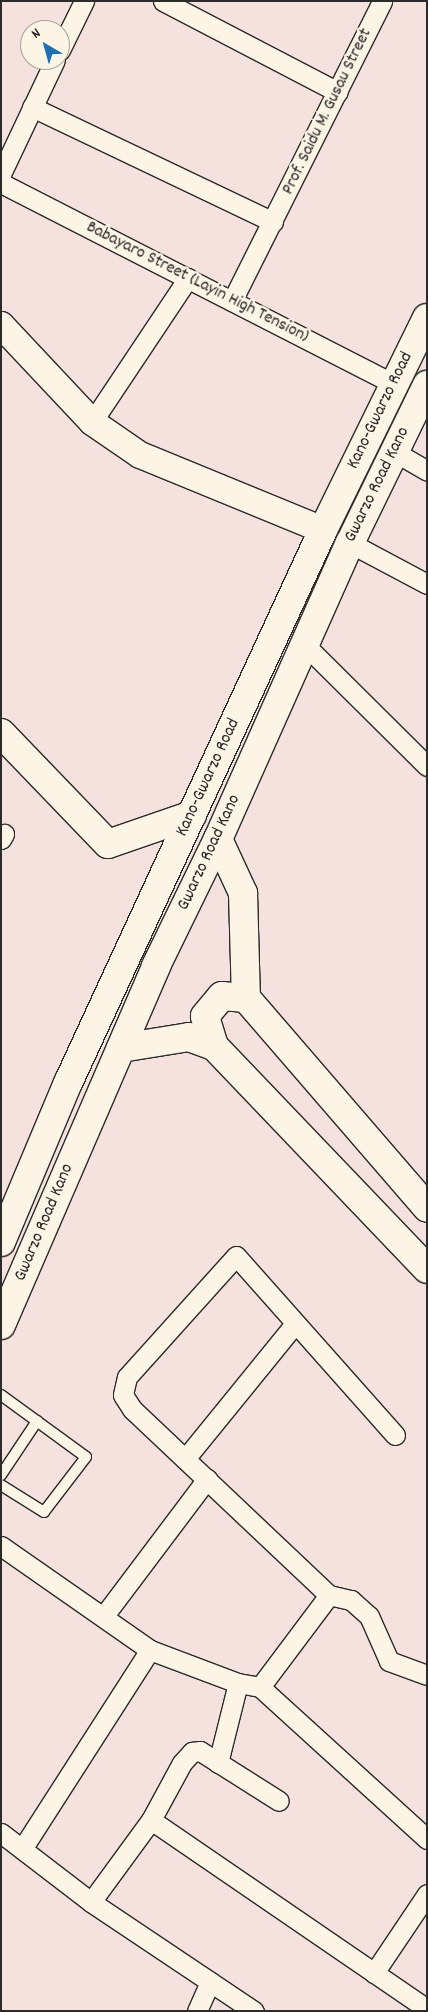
<!DOCTYPE html>
<style>
body{margin:0}
#map{position:relative;width:428px;height:2012px;overflow:hidden;background:#f5e1de;font-family:Dekko,sans-serif}
div>[style]{position:absolute}
.roads{filter:drop-shadow(1px 0 #2b2b2b) drop-shadow(-1px 0 #2b2b2b) drop-shadow(0 1px #2b2b2b) drop-shadow(0 -1px #2b2b2b)}
.lane>*{height:10px;margin:-5px;padding:0 5px;transform-origin:5px;border-radius:5px;background:#fcf5e5}
.street>*{height:19px;margin:-9.5px;padding:0 9.5px;transform-origin:9.5px;border-radius:9.5px;background:#fcf5e5}
.secondary>*{height:26px;margin:-13px;padding:0 13px;transform-origin:13px;border-radius:13px;background:#fcf5e5}
.primary>*{height:28px;margin:-14px;padding:0 14px;transform-origin:14px;border-radius:14px;background:#fcf5e5}
span{translate:-50% -50%;white-space:nowrap;text-align:center;line-height:1.15;-webkit-text-stroke:5px #fcf5e5;paint-order:stroke}
.street-label{font-size:18px;color:#2b2b2b}
.frame{position:absolute;inset:0;border:2px solid #2b2b2b;pointer-events:none}
.north{position:absolute;left:20px;top:20px;width:50px;height:50px;box-sizing:border-box;background:#fcf5e5;border:1px solid #a8a49b;border-radius:50%;rotate:322deg;font-size:14px;font-weight:700;line-height:20px;text-align:center;color:#2b2b2b}
.north::after{content:'';display:block;margin:auto;width:18px;height:22px;background:#1f6fb2;clip-path:polygon(50% 0,100% 100%,50% 72%,0 100%)}
</style>
<div id="map">
<div class="roads">
<div class="lane">
<div style="left:1px;top:1395px;width:105px;rotate:36.1deg"></div>
<div style="left:86px;top:1457px;width:69px;rotate:127.4deg"></div>
<div style="left:44px;top:1512px;width:51px;rotate:-147.9deg"></div>
<div style="left:1px;top:1475px;width:65px;rotate:-56.3deg"></div>
</div>
<div class="street">
<div style="left:163px;top:1px;width:197px;rotate:27.5deg"></div>
<div style="left:60px;top:50px;width:55px;rotate:-63.9deg"></div>
<div style="left:32px;top:107px;width:267px;rotate:25.5deg"></div>
<div style="left:1px;top:174px;width:126px;rotate:-64.7deg"></div>
<div style="left:1px;top:183px;width:441px;rotate:27.1deg"></div>
<div style="left:232px;top:301px;width:335px;rotate:-63.4deg"></div>
<div style="left:92px;top:422px;width:173px;rotate:-56.3deg"></div>
<div style="left:393px;top:451px;width:39px;rotate:30deg"></div>
<div style="left:350px;top:543px;width:87px;rotate:28deg"></div>
<div style="left:304px;top:644px;width:173px;rotate:44.8deg"></div>
<div style="left:1px;top:839px;width:6px;rotate:-59deg"></div>
<div style="left:395px;top:1435px;width:239px;rotate:-131.6deg"></div>
<div style="left:236px;top:1256px;width:163px;rotate:132deg"></div>
<div style="left:127px;top:1377px;width:18px;rotate:103deg"></div>
<div style="left:123px;top:1395px;width:17px;rotate:57deg"></div>
<div style="left:132px;top:1409px;width:271px;rotate:43.4deg"></div>
<div style="left:329px;top:1595px;width:23px;rotate:13deg"></div>
<div style="left:351px;top:1600px;width:24px;rotate:42deg"></div>
<div style="left:369px;top:1616px;width:49px;rotate:66deg"></div>
<div style="left:389px;top:1661px;width:40px;rotate:20.2deg"></div>
<div style="left:185px;top:1459px;width:173px;rotate:-50.9deg"></div>
<div style="left:1px;top:1546px;width:182px;rotate:34.9deg"></div>
<div style="left:150px;top:1650px;width:94px;rotate:20.6deg"></div>
<div style="left:238px;top:1683px;width:22px;rotate:10deg"></div>
<div style="left:260px;top:1687px;width:226px;rotate:42.3deg"></div>
<div style="left:103px;top:1617px;width:173px;rotate:-53deg"></div>
<div style="left:260px;top:1687px;width:115px;rotate:-53.1deg"></div>
<div style="left:218px;top:1763px;width:82px;rotate:-76deg"></div>
<div style="left:151px;top:1820px;width:335px;rotate:34.4deg"></div>
<div style="left:1px;top:1833px;width:113px;rotate:37.5deg"></div>
<div style="left:91px;top:1902px;width:196px;rotate:33.8deg"></div>
<div style="left:24px;top:1846px;width:233px;rotate:-57.3deg"></div>
<div style="left:91px;top:1902px;width:102px;rotate:-53.8deg"></div>
<div style="left:151px;top:1820px;width:65px;rotate:-61.5deg"></div>
<div style="left:182px;top:1763px;width:15px;rotate:-48deg"></div>
<div style="left:192px;top:1752px;width:8px;rotate:-7deg"></div>
<div style="left:200px;top:1751px;width:93px;rotate:32.3deg"></div>
<div style="left:374px;top:1973px;width:95px;rotate:-56.1deg"></div>
<div style="left:197px;top:2011px;width:32px;rotate:-66deg"></div>
</div>
<div class="secondary">
<div style="left:1px;top:325px;width:133px;rotate:46.8deg"></div>
<div style="left:92px;top:422px;width:58px;rotate:34.5deg"></div>
<div style="left:140px;top:455px;width:198px;rotate:22.3deg"></div>
</div>
<div class="primary">
<div style="left:1px;top:733px;width:154px;rotate:46.1deg"></div>
<div style="left:108px;top:844px;width:89px;rotate:-19deg"></div>
<div style="left:218px;top:839px;width:60px;rotate:65.2deg"></div>
<div style="left:243px;top:893px;width:105px;rotate:88.4deg"></div>
<div style="left:246px;top:998px;width:277px;rotate:49.2deg"></div>
<div style="left:214px;top:1046px;width:31px;rotate:-107deg"></div>
<div style="left:205px;top:1016px;width:26px;rotate:-50deg"></div>
<div style="left:222px;top:996px;width:24px;rotate:5deg"></div>
<div style="left:121px;top:1048px;width:69px;rotate:-9.2deg"></div>
<div style="left:189px;top:1037px;width:27px;rotate:20deg"></div>
<div style="left:214px;top:1046px;width:308px;rotate:46.3deg"></div>
<div style="left:1px;top:1242px;width:173px;rotate:-67.2deg"></div>
<div style="left:68px;top:1083px;width:609px;rotate:-65.24deg"></div>
<div style="left:323px;top:530px;width:236px;rotate:-63.9deg"></div>
<div style="left:1px;top:1325px;width:391px;rotate:-66.6deg"></div>
<div style="left:156px;top:966px;width:141px;rotate:-64deg"></div>
<div style="left:218px;top:839px;width:324px;rotate:-66deg"></div>
<div style="left:350px;top:543px;width:176px;rotate:-64deg"></div>
</div>
</div>
<div class="street-label">
<span style="left:328px;top:112px;rotate:-64deg">Prof. Saidu M. Gusau Street</span>
<span style="left:197px;top:283px;rotate:27deg">Babayaro Street (Layin High Tension)</span>
<span style="left:381px;top:411px;rotate:-64deg">Kano-Gwarzo Road</span>
<span style="left:378px;top:485px;rotate:-64deg">Gwarzo Road Kano</span>
<span style="left:209px;top:778px;rotate:-65deg">Kano-Gwarzo Road</span>
<span style="left:210px;top:853px;rotate:-65deg">Gwarzo Road Kano</span>
<span style="left:45px;top:1223px;rotate:-67deg">Gwarzo Road Kano</span>
</div>
<div class="frame"></div>
<div class="north">N</div>
</div>
